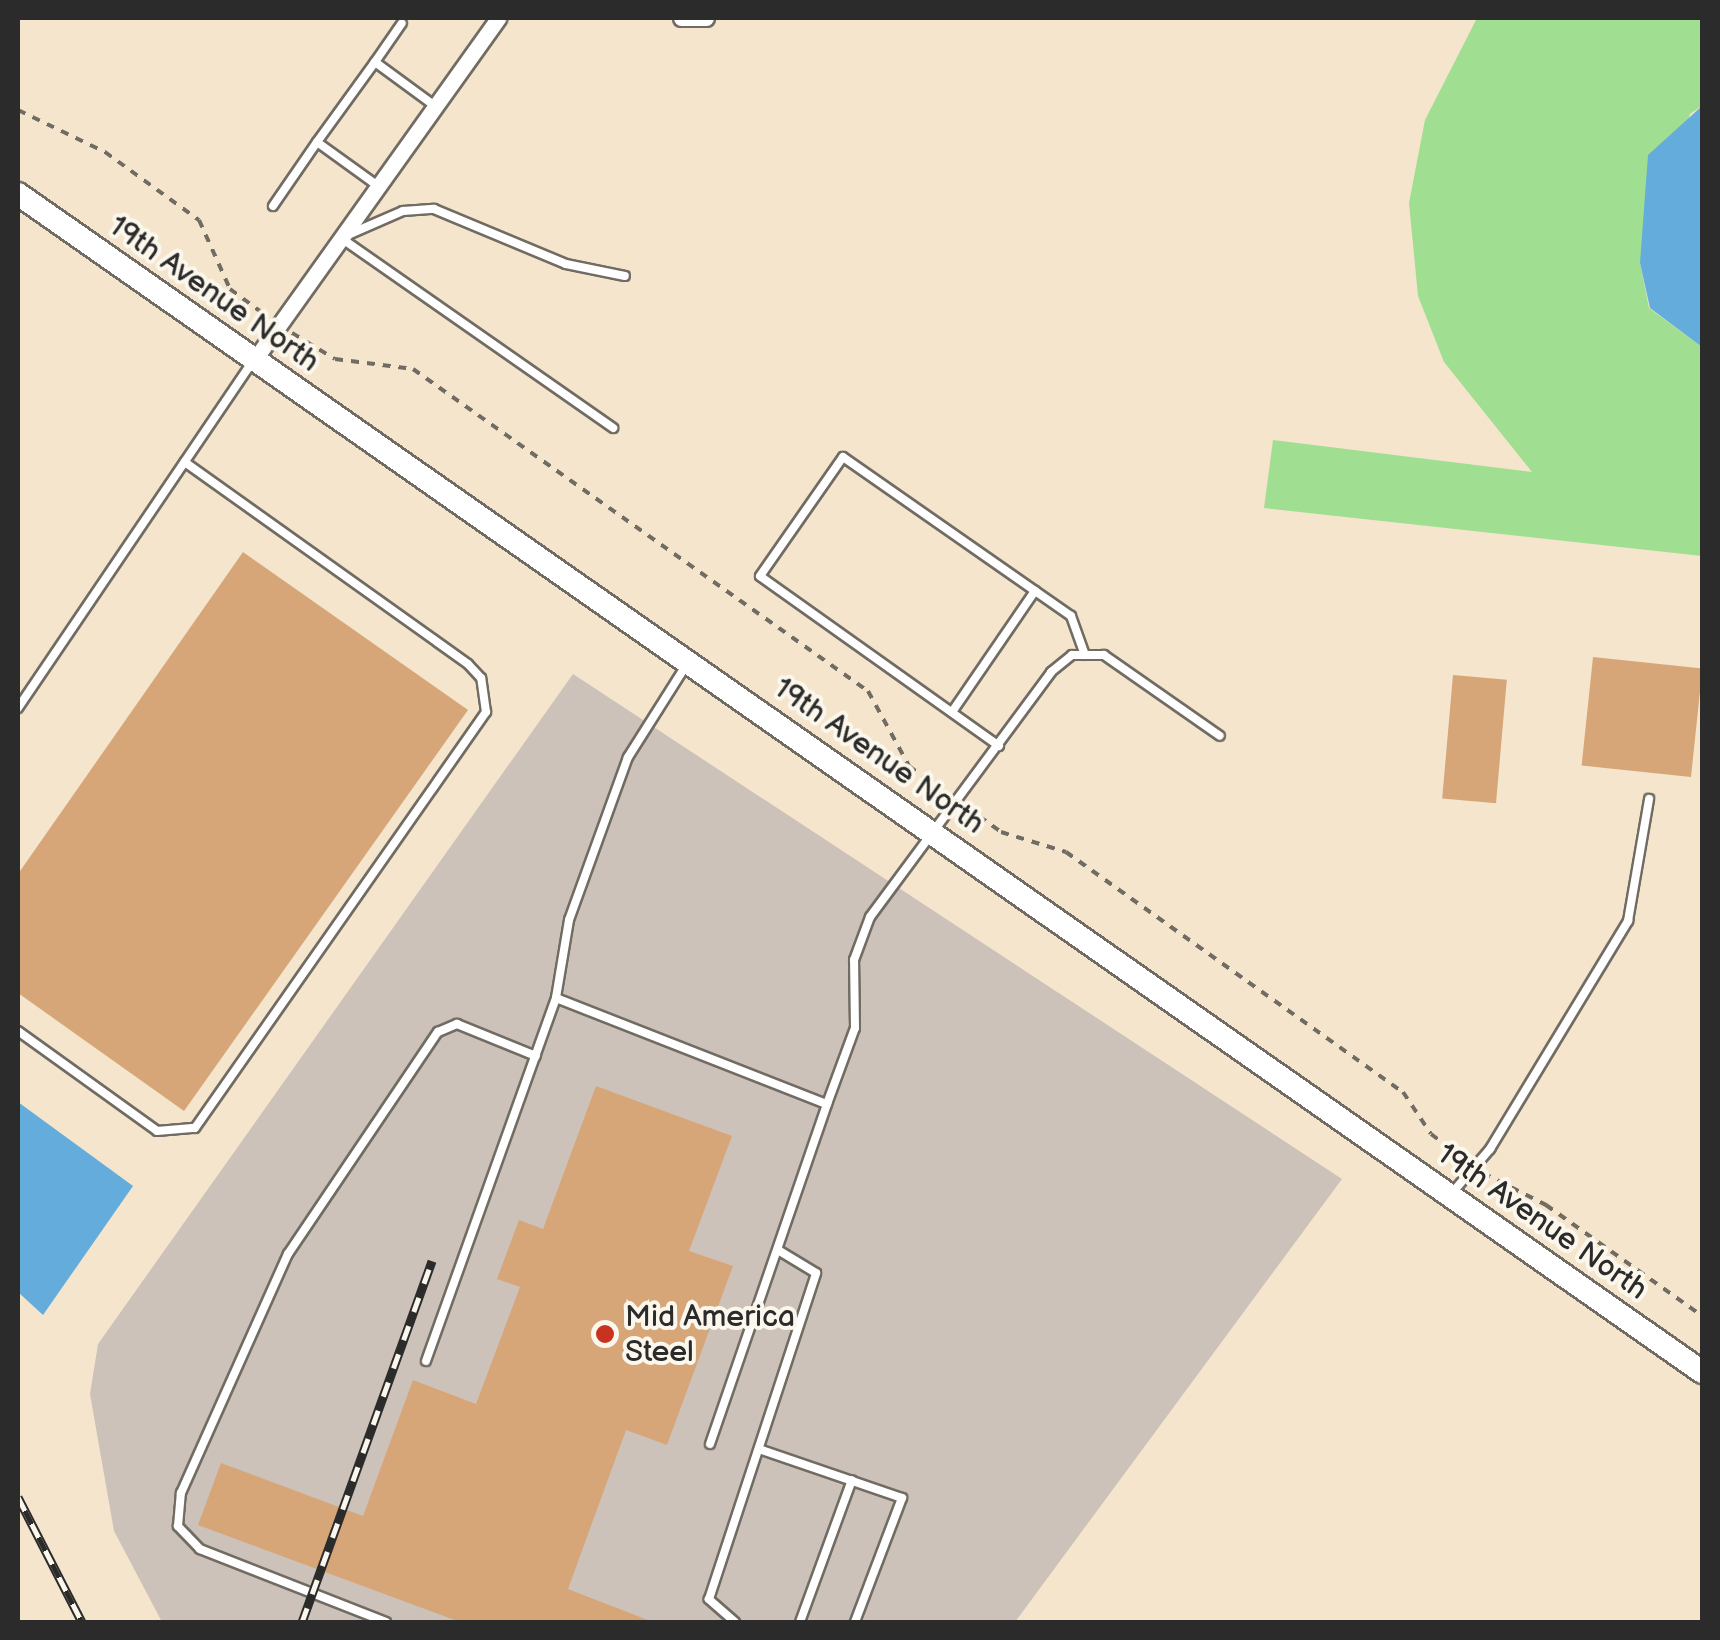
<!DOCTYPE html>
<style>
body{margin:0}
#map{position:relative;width:1720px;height:1640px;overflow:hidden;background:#f4e5cc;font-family:"Balsamiq Sans",sans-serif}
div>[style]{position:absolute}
.industrial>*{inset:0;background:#cdc2b9}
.green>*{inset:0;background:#a0de92}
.water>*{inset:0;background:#63acdb}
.building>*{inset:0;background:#d6a678;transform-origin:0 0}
.path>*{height:4px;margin-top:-2px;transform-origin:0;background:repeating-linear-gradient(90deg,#716c63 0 8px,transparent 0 16px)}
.roads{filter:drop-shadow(2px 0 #716c63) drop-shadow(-2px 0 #716c63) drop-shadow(0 2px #716c63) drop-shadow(0 -2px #716c63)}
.lane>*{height:8px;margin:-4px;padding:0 4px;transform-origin:4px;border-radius:4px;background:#fff}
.street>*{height:15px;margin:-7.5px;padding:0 7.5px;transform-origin:7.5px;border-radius:7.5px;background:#fff}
.secondary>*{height:22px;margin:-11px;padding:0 11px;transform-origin:11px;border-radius:11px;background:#fff}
.rail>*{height:9px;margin-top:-4.5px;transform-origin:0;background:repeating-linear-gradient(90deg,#fbf7ec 0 15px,#2b2b2b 0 30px);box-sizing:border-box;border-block:2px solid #2b2b2b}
.dots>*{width:28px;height:28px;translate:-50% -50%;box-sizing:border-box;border:5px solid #fbf7ec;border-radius:50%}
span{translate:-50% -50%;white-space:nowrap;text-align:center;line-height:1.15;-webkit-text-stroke:8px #fbf7ec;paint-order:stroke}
.street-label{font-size:30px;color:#2b2b2b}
.poi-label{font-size:30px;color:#2b2b2b}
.left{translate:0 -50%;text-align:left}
.frame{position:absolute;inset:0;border:20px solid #2b2b2b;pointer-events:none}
</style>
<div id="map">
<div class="industrial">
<div style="clip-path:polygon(573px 674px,1342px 1179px,1015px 1622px,162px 1622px,114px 1531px,90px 1394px,98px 1344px)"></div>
</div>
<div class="green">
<div style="clip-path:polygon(1477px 18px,1702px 18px,1702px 106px,1690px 114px,1640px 263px,1649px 308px,1702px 347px,1702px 556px,1264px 508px,1273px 440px,1532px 472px,1444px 362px,1418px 296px,1409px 203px,1425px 120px)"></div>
</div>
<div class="water">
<div style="clip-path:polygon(1702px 106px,1702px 347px,1650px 308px,1640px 263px,1648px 155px)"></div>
<div style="clip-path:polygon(18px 1102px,133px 1186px,43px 1315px,18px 1292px)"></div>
</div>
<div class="building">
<div style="clip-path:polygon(243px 552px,468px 710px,184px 1111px,18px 993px,18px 874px)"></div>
<div style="left:1593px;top:657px;width:110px;height:109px;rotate:6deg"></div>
<div style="left:1453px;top:675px;width:54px;height:124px;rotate:5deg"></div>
<div style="clip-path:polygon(596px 1086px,732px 1136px,689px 1251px,733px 1266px,667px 1445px,626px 1430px,568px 1589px,653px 1622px,460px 1622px,198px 1525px,221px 1463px,363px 1516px,413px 1380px,476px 1404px,520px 1287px,497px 1279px,519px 1220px,543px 1229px)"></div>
</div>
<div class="path">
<div style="left:18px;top:110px;width:97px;rotate:25.8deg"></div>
<div style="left:105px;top:152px;width:116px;rotate:35.9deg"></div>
<div style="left:199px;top:220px;width:76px;rotate:65.8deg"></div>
<div style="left:230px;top:289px;width:47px;rotate:36.4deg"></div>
<div style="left:292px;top:333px;width:50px;rotate:31.2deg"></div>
<div style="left:335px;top:359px;width:79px;rotate:7.3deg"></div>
<div style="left:413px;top:369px;width:557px;rotate:35.29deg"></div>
<div style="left:868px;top:691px;width:85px;rotate:61.3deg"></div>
<div style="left:909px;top:766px;width:46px;rotate:36.1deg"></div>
<div style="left:966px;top:807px;width:43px;rotate:35.5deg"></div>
<div style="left:1001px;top:832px;width:68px;rotate:17.1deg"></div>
<div style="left:1066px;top:852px;width:414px;rotate:35.5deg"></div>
<div style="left:1403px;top:1092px;width:50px;rotate:56.3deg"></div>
<div style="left:1431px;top:1134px;width:40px;rotate:37deg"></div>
<div style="left:1483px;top:1173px;width:71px;rotate:26.9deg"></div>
<div style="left:1546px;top:1205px;width:191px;rotate:35.4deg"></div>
</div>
<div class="roads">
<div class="lane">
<div style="left:375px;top:62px;width:47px;rotate:-55.3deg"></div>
<div style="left:378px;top:186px;width:75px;rotate:-144.2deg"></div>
<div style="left:317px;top:142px;width:99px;rotate:-54.1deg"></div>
<div style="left:375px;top:62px;width:74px;rotate:36.3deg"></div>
<div style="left:273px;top:206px;width:78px;rotate:-55.5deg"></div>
<div style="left:350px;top:234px;width:58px;rotate:-23.5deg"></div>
<div style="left:403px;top:211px;width:31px;rotate:-4deg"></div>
<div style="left:434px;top:209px;width:143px;rotate:22.6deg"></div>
<div style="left:566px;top:264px;width:60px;rotate:11.5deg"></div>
<div style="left:341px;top:238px;width:332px;rotate:34.9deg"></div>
<div style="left:685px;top:667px;width:107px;rotate:122.3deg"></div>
<div style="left:628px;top:757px;width:173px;rotate:109.9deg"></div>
<div style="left:569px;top:920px;width:79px;rotate:99.5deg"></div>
<div style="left:556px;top:998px;width:291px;rotate:21.4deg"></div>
<div style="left:827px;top:1104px;width:81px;rotate:-69.8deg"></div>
<div style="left:855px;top:1028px;width:68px;rotate:-90.8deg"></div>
<div style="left:854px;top:960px;width:46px;rotate:-69.6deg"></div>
<div style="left:870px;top:917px;width:305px;rotate:-53.5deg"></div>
<div style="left:1051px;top:672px;width:27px;rotate:-39deg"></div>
<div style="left:1072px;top:655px;width:32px"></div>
<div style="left:1104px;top:655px;width:141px;rotate:34.9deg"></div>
<div style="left:18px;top:708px;width:415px;rotate:-55.9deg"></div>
<div style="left:952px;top:712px;width:147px;rotate:-55.6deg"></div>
<div style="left:999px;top:746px;width:293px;rotate:-144.6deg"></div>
<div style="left:760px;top:576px;width:145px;rotate:-55.1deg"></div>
<div style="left:843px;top:457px;width:278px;rotate:34.9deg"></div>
<div style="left:1071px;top:616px;width:41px;rotate:70.3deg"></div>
<div style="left:18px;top:1031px;width:171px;rotate:35.7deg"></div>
<div style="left:157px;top:1131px;width:38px;rotate:-5deg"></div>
<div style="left:195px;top:1128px;width:508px;rotate:-55.03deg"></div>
<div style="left:486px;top:712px;width:34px;rotate:-98deg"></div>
<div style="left:481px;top:678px;width:19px;rotate:-133deg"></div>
<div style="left:468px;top:664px;width:348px;rotate:-144.5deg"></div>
<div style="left:1451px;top:1194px;width:60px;rotate:-49.1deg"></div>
<div style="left:1490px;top:1149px;width:267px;rotate:-58.8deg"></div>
<div style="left:1628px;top:921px;width:124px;rotate:-80.2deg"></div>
<div style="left:426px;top:1361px;width:386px;rotate:-70.3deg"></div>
<div style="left:710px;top:1444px;width:360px;rotate:-71deg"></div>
<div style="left:759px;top:1449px;width:151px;rotate:18.9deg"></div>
<div style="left:902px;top:1498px;width:133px;rotate:110.8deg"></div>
<div style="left:386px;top:1622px;width:200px;rotate:-158.6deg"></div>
<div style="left:200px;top:1549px;width:32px;rotate:-134deg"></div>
<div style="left:178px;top:1526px;width:33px;rotate:-85deg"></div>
<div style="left:181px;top:1493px;width:262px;rotate:-65.9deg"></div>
<div style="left:288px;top:1254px;width:268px;rotate:-56deg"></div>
<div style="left:438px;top:1032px;width:21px;rotate:-23deg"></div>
<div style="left:457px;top:1024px;width:85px;rotate:22.1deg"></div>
<div style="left:735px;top:1622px;width:35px;rotate:-139deg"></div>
<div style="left:709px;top:1599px;width:343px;rotate:-71.8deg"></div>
<div style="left:816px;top:1273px;width:44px;rotate:-148.8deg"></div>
<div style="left:800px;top:1622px;width:151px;rotate:-69.9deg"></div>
</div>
<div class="street">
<div style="left:681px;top:18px;width:25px"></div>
<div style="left:255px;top:359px;width:419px;rotate:-54.5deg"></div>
</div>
<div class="secondary">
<div style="left:18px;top:194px;width:2055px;rotate:34.97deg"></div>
</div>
</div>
<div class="rail">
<div style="left:18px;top:1497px;width:140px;rotate:62.9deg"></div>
<div style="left:302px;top:1622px;width:384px;rotate:-70.2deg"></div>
</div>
<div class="dots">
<div style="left:605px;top:1334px;background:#c8321e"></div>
</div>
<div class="street-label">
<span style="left:214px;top:294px;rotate:35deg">19th Avenue North</span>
<span style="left:879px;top:756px;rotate:35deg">19th Avenue North</span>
<span style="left:1542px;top:1222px;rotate:35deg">19th Avenue North</span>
</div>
<div class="poi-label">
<span class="left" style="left:625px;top:1334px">Mid America<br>Steel</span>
</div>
<div class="frame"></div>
</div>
